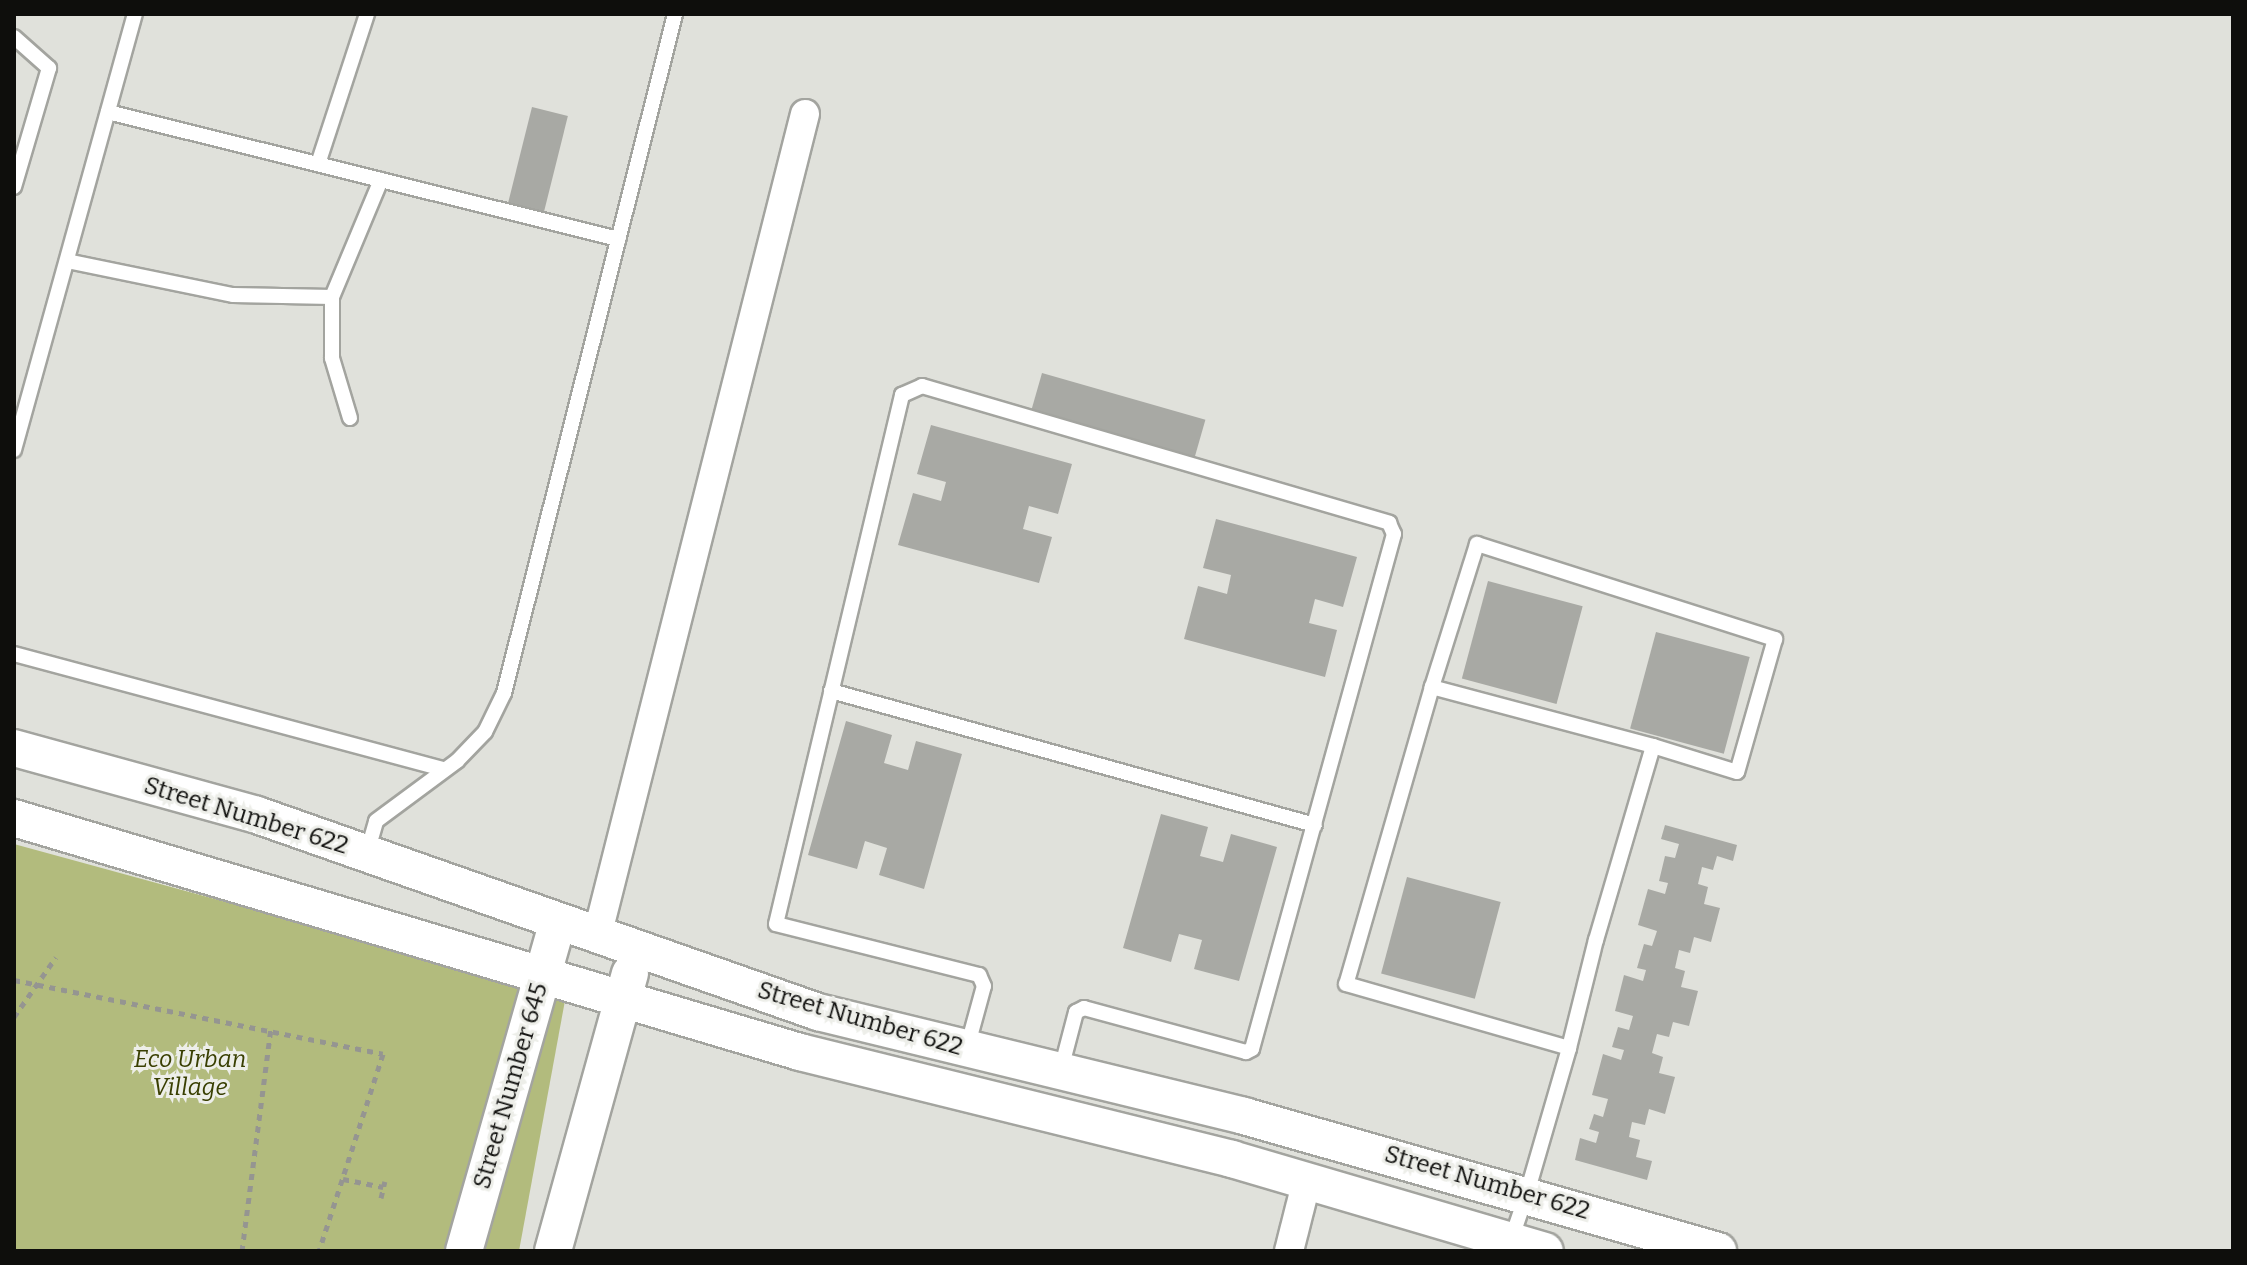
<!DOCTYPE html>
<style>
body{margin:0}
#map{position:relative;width:2247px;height:1265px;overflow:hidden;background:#e0e1db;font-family:Bitter,serif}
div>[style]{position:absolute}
.green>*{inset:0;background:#b2bb7d}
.building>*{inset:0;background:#a8a9a4;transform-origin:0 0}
.path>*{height:5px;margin-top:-2.5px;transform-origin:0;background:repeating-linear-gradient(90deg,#959591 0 6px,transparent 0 12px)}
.roads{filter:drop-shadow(2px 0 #a3a49f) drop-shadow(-2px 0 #a3a49f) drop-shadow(0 2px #a3a49f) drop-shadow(0 -2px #a3a49f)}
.service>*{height:14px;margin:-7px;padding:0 7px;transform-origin:7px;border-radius:7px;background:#fff}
.minor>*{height:28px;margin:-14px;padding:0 14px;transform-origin:14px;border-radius:14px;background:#fff}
.tertiary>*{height:36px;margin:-18px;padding:0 18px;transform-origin:18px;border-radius:18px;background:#fff}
span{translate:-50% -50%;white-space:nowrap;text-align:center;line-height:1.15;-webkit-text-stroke:6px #edeee9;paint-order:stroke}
.street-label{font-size:24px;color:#0e0e0c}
.park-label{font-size:24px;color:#393f02;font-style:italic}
.frame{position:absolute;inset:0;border:16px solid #0e0e0c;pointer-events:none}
</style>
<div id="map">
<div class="green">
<div style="clip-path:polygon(14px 844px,566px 995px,519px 1251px,14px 1251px)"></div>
</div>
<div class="building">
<div style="left:532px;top:107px;width:37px;height:99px;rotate:14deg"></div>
<div style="left:1042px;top:373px;width:170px;height:41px;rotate:16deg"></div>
<div style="clip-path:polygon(931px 425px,1072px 464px,1058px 514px,1029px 506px,1023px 529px,1052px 537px,1039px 583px,898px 545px,913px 493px,941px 501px,946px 482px,917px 474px)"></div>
<div style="clip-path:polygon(1216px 519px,1357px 557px,1343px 607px,1315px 599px,1309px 623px,1337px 630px,1325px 677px,1184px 639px,1198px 586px,1227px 594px,1231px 575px,1203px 568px)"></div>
<div style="left:1488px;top:581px;width:98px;height:101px;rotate:15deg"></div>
<div style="left:1656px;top:632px;width:97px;height:100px;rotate:15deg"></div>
<div style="clip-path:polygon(846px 721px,892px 735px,884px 763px,908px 770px,916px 741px,962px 754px,924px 889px,879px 875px,887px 848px,865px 841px,857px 869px,808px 855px)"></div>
<div style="clip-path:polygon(1161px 814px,1208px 827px,1200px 856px,1223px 862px,1231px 834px,1277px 847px,1239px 981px,1194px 969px,1202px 940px,1179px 934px,1171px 962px,1123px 948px)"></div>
<div style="clip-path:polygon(1665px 825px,1737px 845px,1733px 861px,1717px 856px,1713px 870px,1702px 867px,1698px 884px,1708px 887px,1704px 904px,1720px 908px,1711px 942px,1694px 937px,1690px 953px,1679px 950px,1675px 968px,1685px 971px,1681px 987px,1698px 991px,1689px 1026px,1673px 1022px,1669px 1037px,1657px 1034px,1652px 1053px,1663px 1057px,1659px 1073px,1675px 1077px,1665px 1114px,1649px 1109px,1645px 1125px,1632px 1122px,1629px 1137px,1640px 1140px,1636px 1157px,1652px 1161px,1647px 1180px,1575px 1160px,1580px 1138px,1596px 1143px,1599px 1132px,1589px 1129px,1594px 1114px,1603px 1117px,1608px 1099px,1592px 1095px,1603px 1054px,1621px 1060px,1624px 1050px,1612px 1047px,1618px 1027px,1629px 1030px,1633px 1016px,1615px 1011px,1624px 975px,1643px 981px,1646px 970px,1637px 968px,1644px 944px,1652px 946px,1657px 931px,1638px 925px,1648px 889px,1665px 894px,1668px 883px,1659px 881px,1665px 856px,1675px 858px,1679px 844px,1661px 839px)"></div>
<div style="left:1407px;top:877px;width:97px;height:100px;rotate:15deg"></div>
</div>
<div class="path">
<div style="left:14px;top:980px;width:376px;rotate:11.3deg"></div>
<div style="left:383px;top:1054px;width:207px;rotate:108deg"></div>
<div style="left:14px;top:1017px;width:73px;rotate:-55deg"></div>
<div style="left:343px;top:1179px;width:41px;rotate:11.3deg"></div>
<div style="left:381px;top:1198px;width:17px;rotate:-77deg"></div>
<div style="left:242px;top:1251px;width:224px;rotate:-82.6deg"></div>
</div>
<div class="roads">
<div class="service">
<div style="left:14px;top:37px;width:47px;rotate:41.5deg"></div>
<div style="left:49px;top:68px;width:124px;rotate:106.4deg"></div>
<div style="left:108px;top:112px;width:526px;rotate:13.98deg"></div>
<div style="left:318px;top:164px;width:158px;rotate:-71.9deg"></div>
<div style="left:67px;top:261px;width:169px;rotate:11.6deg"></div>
<div style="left:233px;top:295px;width:99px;rotate:1.2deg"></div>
<div style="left:350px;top:418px;width:63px;rotate:-106.7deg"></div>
<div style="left:332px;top:358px;width:61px;rotate:-90deg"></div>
<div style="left:332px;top:297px;width:127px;rotate:-67.3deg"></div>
<div style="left:14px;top:450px;width:452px;rotate:-74.5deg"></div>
<div style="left:14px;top:654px;width:445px;rotate:15deg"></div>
<div style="left:1432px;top:687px;width:150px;rotate:-72.5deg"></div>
<div style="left:1477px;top:544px;width:313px;rotate:17.7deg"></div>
<div style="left:1775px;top:639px;width:138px;rotate:105.9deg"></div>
<div style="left:1737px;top:772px;width:88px;rotate:-162.8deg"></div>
<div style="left:831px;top:691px;width:502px;rotate:15.48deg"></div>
<div style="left:367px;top:853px;width:33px;rotate:-74deg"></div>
<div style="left:376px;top:821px;width:101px;rotate:-36.5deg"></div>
<div style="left:457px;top:761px;width:40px;rotate:-46deg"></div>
<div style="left:485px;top:732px;width:43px;rotate:-64deg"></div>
<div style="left:504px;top:693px;width:700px;rotate:-75.86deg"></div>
<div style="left:967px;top:1048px;width:64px;rotate:-74.7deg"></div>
<div style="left:984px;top:986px;width:12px;rotate:-114deg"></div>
<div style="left:979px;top:975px;width:209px;rotate:-165.9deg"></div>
<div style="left:776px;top:924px;width:544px;rotate:-76.6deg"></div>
<div style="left:902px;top:395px;width:22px;rotate:-24deg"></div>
<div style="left:922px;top:386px;width:487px;rotate:16.3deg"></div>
<div style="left:1389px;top:523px;width:12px;rotate:66deg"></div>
<div style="left:1394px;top:534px;width:534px;rotate:105.42deg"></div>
<div style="left:1252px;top:1049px;width:7px;rotate:153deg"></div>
<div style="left:1246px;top:1052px;width:168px;rotate:-164.8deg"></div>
<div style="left:1084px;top:1008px;width:9px;rotate:153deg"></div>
<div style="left:1076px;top:1012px;width:59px;rotate:104.7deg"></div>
<div style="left:1511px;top:1240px;width:50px;rotate:-71.2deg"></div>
<div style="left:1527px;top:1193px;width:151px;rotate:-73.8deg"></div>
<div style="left:1569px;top:1048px;width:111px;rotate:-76deg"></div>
<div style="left:1596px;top:940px;width:202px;rotate:-73.6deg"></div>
<div style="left:1653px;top:746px;width:229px;rotate:-165.1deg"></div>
<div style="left:1432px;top:687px;width:309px;rotate:106.1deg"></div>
<div style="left:1346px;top:984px;width:232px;rotate:16deg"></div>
</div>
<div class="minor">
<div style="left:597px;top:936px;width:848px;rotate:-75.8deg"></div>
<div style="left:1289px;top:1251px;width:73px;rotate:-75.8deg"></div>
</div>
<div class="tertiary">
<div style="left:14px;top:748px;width:252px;rotate:15.4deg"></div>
<div style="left:257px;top:815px;width:595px;rotate:19.35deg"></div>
<div style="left:818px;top:1012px;width:439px;rotate:13.7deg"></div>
<div style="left:1244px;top:1116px;width:493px;rotate:15.9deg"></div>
<div style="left:14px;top:818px;width:820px;rotate:16.58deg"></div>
<div style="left:800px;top:1052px;width:445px;rotate:13.9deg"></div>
<div style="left:1232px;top:1159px;width:326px;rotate:16.4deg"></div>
<div style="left:464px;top:1251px;width:342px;rotate:-74.1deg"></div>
<div style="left:553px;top:1251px;width:288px;rotate:-74.5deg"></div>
</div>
</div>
<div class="street-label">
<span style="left:246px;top:816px;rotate:17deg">Street Number 622</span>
<span style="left:860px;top:1019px;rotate:16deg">Street Number 622</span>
<span style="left:511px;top:1086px;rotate:-74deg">Street Number 645</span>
<span style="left:1487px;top:1183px;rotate:16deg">Street Number 622</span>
</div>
<div class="park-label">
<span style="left:190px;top:1074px">Eco Urban<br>Village</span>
</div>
<div class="frame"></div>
</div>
